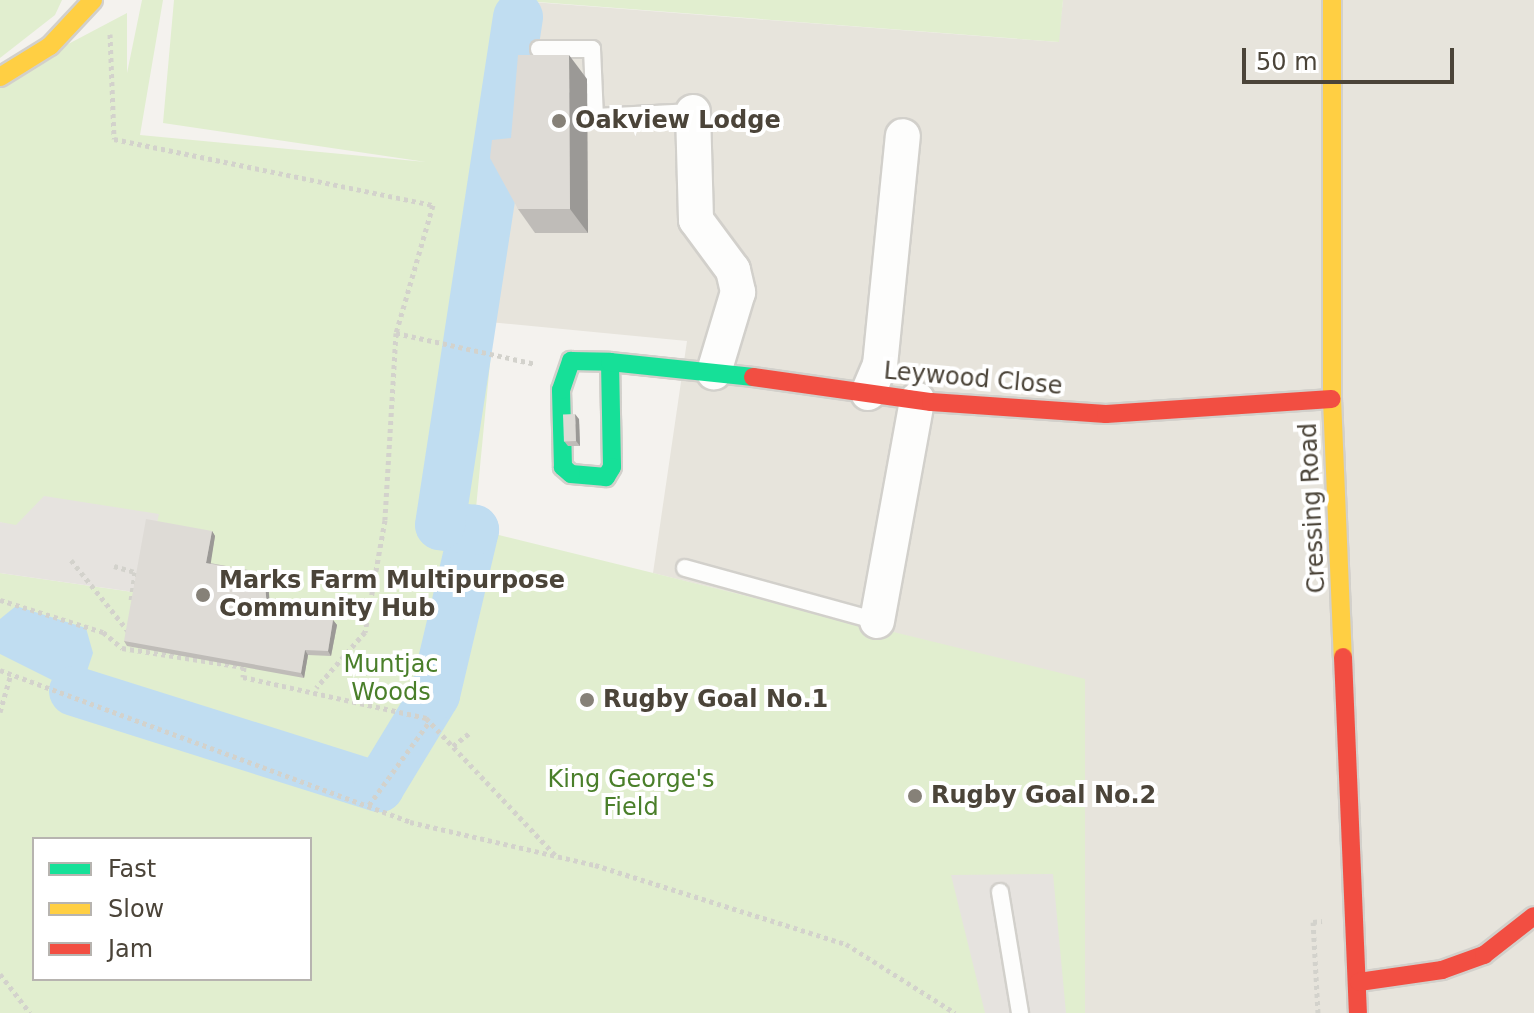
<!DOCTYPE html>
<style>
body{margin:0}
#map{position:relative;width:1534px;height:1013px;overflow:hidden;background:#f4f2ee;font-family:"DejaVu Sans",sans-serif}
div>[style]{position:absolute}
.residential>*{inset:0;background:#e7e4dc}
.green>*{inset:0;background:#e1eecf}
.parking>*{inset:0;background:#e6e3df}
.water>*{inset:0;background:#c0ddf1}
.river>*{height:50px;margin:-25px;padding:0 25px;transform-origin:25px;border-radius:25px;background:#c0ddf1}
.path>*{height:5px;margin-top:-2.5px;transform-origin:0;background:repeating-linear-gradient(90deg,#d3d2cc 0 4px,transparent 0 8px)}
.roads{filter:drop-shadow(2px 0 #d2d0cb) drop-shadow(-2px 0 #d2d0cb) drop-shadow(0 2px #d2d0cb) drop-shadow(0 -2px #d2d0cb)}
.lane>*{height:16px;margin:-8px;padding:0 8px;transform-origin:8px;border-radius:8px;background:#fdfdfc}
.street>*{height:34px;margin:-17px;padding:0 17px;transform-origin:17px;border-radius:17px;background:#fdfdfc}
.fast>*{height:18px;margin:-9px;padding:0 9px;transform-origin:9px;border-radius:9px;background:#16e098}
.slow>*{height:18px;margin:-9px;padding:0 9px;transform-origin:9px;border-radius:9px;background:#ffcf43}
.jam>*{height:18px;margin:-9px;padding:0 9px;transform-origin:9px;border-radius:9px;background:#f24e42}
.wall>*{inset:0;background:#bfbcb8}
.shaded-wall>*{inset:0;background:#9b9996}
.building>*{inset:0;background:#dedbd6;transform-origin:0 0}
.dots>*{width:22px;height:22px;translate:-50% -50%;box-sizing:border-box;border:4px solid #fff;border-radius:50%}
span{translate:-50% -50%;white-space:nowrap;text-align:center;line-height:1.15;-webkit-text-stroke:8px #fff;paint-order:stroke}
.poi-label{font-size:24px;color:#4b4439;font-weight:700}
.left{translate:0 -50%;text-align:left}
.street-label{font-size:24px;color:#4b4439}
.park-label{font-size:24px;color:#4a7f2a}
.legend{position:absolute;left:32px;top:837px;width:280px;height:144px;box-sizing:border-box;background:#fff;border:2px solid #b7b4b0;margin:0;padding:10px 14px;list-style:none;font-size:24px;color:#4b4439}
.legend li{display:flex;align-items:center;gap:16px;height:40px}
.legend b{width:40px;border:2px solid #b7b4b0}
.scale{position:absolute;left:1242px;top:48px;width:212px;height:36px;box-sizing:border-box;border:4px solid #4b4439;border-top:0;padding-left:10px;font-size:24px;line-height:28px;white-space:nowrap;color:#4b4439;-webkit-text-stroke:6px #fff;paint-order:stroke}
</style>
<div id="map">
<div class="residential">
<div style="clip-path:polygon(1063px 0,1534px 0,1534px 1013px,1085px 1013px,1084px 680px,653px 573px,687px 341px,489px 322px,493px 204px,532px 2px,1058px 42px)"></div>
</div>
<div class="green">
<div style="clip-path:polygon(0 0,62px 0,55px 15px,0 58px)"></div>
<div style="clip-path:polygon(evenodd,142px 0,163px 0,140px 135px,426px 162px,163px 123px,174px 0,1063px 0,1059px 42px,525px 1px,474px 529px,1085px 679px,1085px 1013px,0 1013px,0 573px,140px 593px,0 522px,0 80px,127px 13px,127px 73px,142px 0,34px 839px,310px 839px,310px 979px,34px 979px,34px 839px)"></div>
</div>
<div class="parking">
<div style="clip-path:polygon(44px 496px,159px 514px,141px 593px,0 573px,0 522px,16px 525px)"></div>
<div style="clip-path:polygon(1053px 874px,1066px 1013px,985px 1013px,951px 875px)"></div>
</div>
<div class="water">
<div style="clip-path:polygon(16px 606px,86px 628px,93px 653px,82px 686px,74px 691px,0 654px,0 619px)"></div>
</div>
<div class="river">
<div style="left:74px;top:691px;width:320px;rotate:17.5deg"></div>
<div style="left:379px;top:787px;width:108px;rotate:-58.7deg"></div>
<div style="left:435px;top:695px;width:170px;rotate:-76.7deg"></div>
<div style="left:474px;top:530px;width:34px;rotate:-172deg"></div>
<div style="left:440px;top:525px;width:514px;rotate:-81.27deg"></div>
</div>
<div class="path">
<div style="left:110px;top:34px;width:105px;rotate:87.8deg"></div>
<div style="left:114px;top:139px;width:326px;rotate:11.7deg"></div>
<div style="left:433px;top:205px;width:133px;rotate:106.1deg"></div>
<div style="left:396px;top:333px;width:187px;rotate:93.4deg"></div>
<div style="left:385px;top:520px;width:114px;rotate:100.1deg"></div>
<div style="left:365px;top:632px;width:74px;rotate:131.2deg"></div>
<div style="left:396px;top:333px;width:143px;rotate:12.5deg"></div>
<div style="left:71px;top:560px;width:91px;rotate:51.2deg"></div>
<div style="left:114px;top:566px;width:22px;rotate:16deg"></div>
<div style="left:135px;top:572px;width:28px;rotate:98deg"></div>
<div style="left:0;top:600px;width:108px;rotate:17.3deg"></div>
<div style="left:103px;top:632px;width:25px;rotate:40deg"></div>
<div style="left:122px;top:648px;width:123px;rotate:8.9deg"></div>
<div style="left:244px;top:667px;width:10px;rotate:96deg"></div>
<div style="left:243px;top:677px;width:188px;rotate:12.6deg"></div>
<div style="left:426px;top:718px;width:192px;rotate:46.7deg"></div>
<div style="left:0;top:670px;width:437px;rotate:20.3deg"></div>
<div style="left:410px;top:822px;width:190px;rotate:13.1deg"></div>
<div style="left:595px;top:865px;width:263px;rotate:17.5deg"></div>
<div style="left:846px;top:944px;width:129px;rotate:32.3deg"></div>
<div style="left:0;top:712px;width:40px;rotate:-74deg"></div>
<div style="left:453px;top:746px;width:23px;rotate:-38deg"></div>
<div style="left:369px;top:805px;width:102px;rotate:-54.1deg"></div>
<div style="left:0;top:974px;width:49px;rotate:52.4deg"></div>
<div style="left:1318px;top:1013px;width:91px;rotate:-93.1deg"></div>
<div style="left:1313px;top:922px;width:9px;rotate:-6deg"></div>
</div>
<div class="roads">
<div class="lane">
<div style="left:539px;top:49px;width:53px"></div>
<div style="left:592px;top:49px;width:68px;rotate:87.5deg"></div>
<div style="left:595px;top:117px;width:98px;rotate:-2.9deg"></div>
<div style="left:685px;top:568px;width:199px;rotate:15.4deg"></div>
<div style="left:1000px;top:892px;width:123px;rotate:80.6deg"></div>
</div>
<div class="street">
<div style="left:693px;top:112px;width:108px;rotate:88.4deg"></div>
<div style="left:696px;top:220px;width:62px;rotate:53.5deg"></div>
<div style="left:733px;top:270px;width:23px;rotate:77deg"></div>
<div style="left:738px;top:292px;width:84px;rotate:106.7deg"></div>
<div style="left:868px;top:393px;width:30px;rotate:-67deg"></div>
<div style="left:880px;top:365px;width:230px;rotate:-84.3deg"></div>
<div style="left:877px;top:621px;width:225px;rotate:-79.7deg"></div>
</div>
<div class="fast">
<div style="left:610px;top:362px;width:105px;rotate:88.9deg"></div>
<div style="left:612px;top:467px;width:12px;rotate:121deg"></div>
<div style="left:606px;top:477px;width:35px;rotate:-175deg"></div>
<div style="left:571px;top:474px;width:11px;rotate:-139deg"></div>
<div style="left:563px;top:467px;width:77px;rotate:-91.5deg"></div>
<div style="left:561px;top:390px;width:31px;rotate:-71deg"></div>
<div style="left:571px;top:361px;width:39px;rotate:1deg"></div>
<div style="left:610px;top:362px;width:144px;rotate:6deg"></div>
</div>
<div class="slow">
<div style="left:1332px;top:0;width:399px;rotate:90deg"></div>
<div style="left:1332px;top:399px;width:258px;rotate:87.6deg"></div>
<div style="left:0;top:77px;width:59px;rotate:-31.8deg"></div>
<div style="left:50px;top:46px;width:63px;rotate:-46.9deg"></div>
</div>
<div class="jam">
<div style="left:753px;top:377px;width:180px;rotate:8deg"></div>
<div style="left:931px;top:402px;width:175px;rotate:3.9deg"></div>
<div style="left:1106px;top:414px;width:226px;rotate:-3.8deg"></div>
<div style="left:1343px;top:657px;width:356px;rotate:87.6deg"></div>
<div style="left:1359px;top:982px;width:84px;rotate:-8.2deg"></div>
<div style="left:1442px;top:970px;width:45px;rotate:-19.7deg"></div>
<div style="left:1484px;top:955px;width:63px;rotate:-38deg"></div>
</div>
</div>
<div class="wall">
<div style="clip-path:polygon(587px 79px,588px 233px,535px 233px,518px 209px,511px 138px)"></div>
<div style="clip-path:polygon(579px 419px,580px 446px,568px 446px,564px 441px)"></div>
<div style="clip-path:polygon(212px 531px,215px 536px,210px 563px,264px 573px,268px 578px,270px 608px,333px 620px,337px 625px,331px 656px,308px 655px,304px 678px,127px 646px,124px 641px)"></div>
</div>
<div class="shaded-wall">
<div style="clip-path:polygon(569px 55px,587px 79px,588px 233px,570px 209px)"></div>
<div style="clip-path:polygon(575px 414px,579px 419px,580px 446px,576px 441px)"></div>
<div style="clip-path:polygon(212px 531px,215px 536px,210px 568px,206px 563px)"></div>
<div style="clip-path:polygon(264px 573px,268px 578px,270px 612px,267px 607px)"></div>
<div style="clip-path:polygon(333px 620px,337px 625px,331px 656px,328px 651px)"></div>
<div style="clip-path:polygon(305px 650px,308px 655px,304px 678px,301px 673px)"></div>
</div>
<div class="building">
<div style="clip-path:polygon(518px 55px,569px 55px,570px 209px,518px 209px,490px 158px,492px 140px,511px 138px)"></div>
<div style="left:575px;top:414px;width:27px;height:12px;rotate:88deg"></div>
<div style="clip-path:polygon(146px 519px,212px 531px,206px 563px,264px 573px,267px 607px,333px 620px,328px 651px,305px 650px,301px 673px,124px 641px)"></div>
</div>
<div class="dots">
<div style="left:559px;top:121px;background:#868178"></div>
<div style="left:203px;top:595px;background:#868178"></div>
<div style="left:587px;top:700px;background:#868178"></div>
<div style="left:915px;top:796px;background:#868178"></div>
</div>
<div class="poi-label">
<span class="left" style="left:575px;top:121px">Oakview Lodge</span>
<span class="left" style="left:219px;top:595px">Marks Farm Multipurpose<br>Community Hub</span>
<span class="left" style="left:603px;top:700px">Rugby Goal No.1</span>
<span class="left" style="left:931px;top:796px">Rugby Goal No.2</span>
</div>
<div class="street-label">
<span style="left:973px;top:379px;rotate:5deg">Leywood Close</span>
<span style="left:1313px;top:508px;rotate:-93deg">Cressing Road</span>
</div>
<div class="park-label">
<span style="left:391px;top:679px">Muntjac<br>Woods</span>
<span style="left:631px;top:794px">King George's<br>Field</span>
</div>
<ul class="legend">
<li><b style="height:10px;background:#16e098"></b>Fast</li>
<li><b style="height:10px;background:#ffcf43"></b>Slow</li>
<li><b style="height:10px;background:#f24e42"></b>Jam</li>
</ul>
<div class="scale">50 m</div>
</div>
